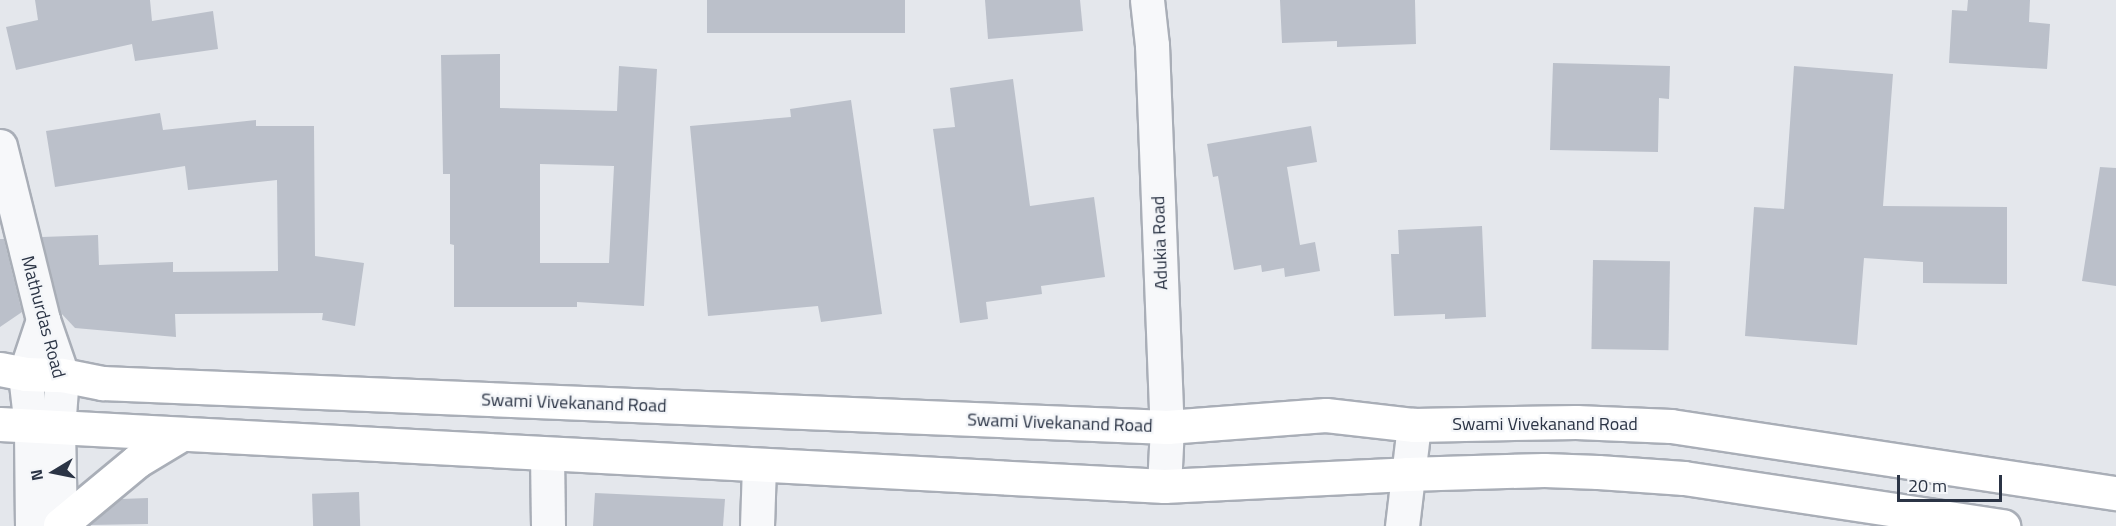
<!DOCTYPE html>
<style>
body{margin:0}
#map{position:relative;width:2116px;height:526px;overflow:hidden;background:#e4e7ec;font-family:"Titillium Web",sans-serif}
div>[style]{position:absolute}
.building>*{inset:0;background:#bbc0ca;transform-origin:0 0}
.roads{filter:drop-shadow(2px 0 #a9aeb7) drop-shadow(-2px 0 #a9aeb7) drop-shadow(0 2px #a9aeb7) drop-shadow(0 -2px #a9aeb7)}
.minor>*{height:33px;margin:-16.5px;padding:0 16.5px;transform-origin:16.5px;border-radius:16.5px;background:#f7f8fa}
.major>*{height:33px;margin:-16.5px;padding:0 16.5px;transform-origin:16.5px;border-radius:16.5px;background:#fff}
span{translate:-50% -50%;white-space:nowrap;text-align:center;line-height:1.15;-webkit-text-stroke:4.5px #f4f6f9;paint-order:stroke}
.street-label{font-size:18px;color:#2b3445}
.north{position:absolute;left:24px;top:442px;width:60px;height:60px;-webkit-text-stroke:4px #f4f6f9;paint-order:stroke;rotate:260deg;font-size:16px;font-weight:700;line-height:24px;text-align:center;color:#2b3445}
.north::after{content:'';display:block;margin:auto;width:21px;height:27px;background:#2b3445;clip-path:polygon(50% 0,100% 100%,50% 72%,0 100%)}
.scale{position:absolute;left:1897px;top:475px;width:105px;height:27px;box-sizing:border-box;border:3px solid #2b3445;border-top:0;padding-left:8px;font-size:18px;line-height:21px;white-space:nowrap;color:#2b3445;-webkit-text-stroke:4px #f4f6f9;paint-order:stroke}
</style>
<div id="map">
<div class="building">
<div style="clip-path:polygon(35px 0,150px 0,152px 21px,213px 11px,218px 49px,135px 61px,132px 44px,16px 70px,6px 27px,38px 20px)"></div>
<div style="left:707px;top:0;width:198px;height:33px"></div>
<div style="clip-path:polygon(985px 0,1080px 0,1083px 31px,988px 39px)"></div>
<div style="clip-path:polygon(1280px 0,1415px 0,1416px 44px,1337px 47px,1337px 41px,1282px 43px)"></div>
<div style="clip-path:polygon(1968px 0,2030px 0,2029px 22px,2050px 24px,2047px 69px,1949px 63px,1952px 10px,1967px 11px)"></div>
<div style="clip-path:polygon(evenodd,500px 54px,500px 108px,617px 111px,619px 66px,657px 69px,644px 306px,577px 302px,577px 307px,454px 307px,454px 245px,450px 244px,450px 174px,443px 174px,441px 55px,500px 54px,540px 164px,614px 166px,609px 263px,540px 263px,540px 164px)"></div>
<div style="clip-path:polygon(1553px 63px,1670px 66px,1669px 99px,1659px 98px,1658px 152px,1550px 150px)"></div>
<div style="clip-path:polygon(1794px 66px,1893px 74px,1883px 206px,2007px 207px,2007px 284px,1923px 283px,1923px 262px,1864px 258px,1857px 345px,1745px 336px,1754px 207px,1784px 209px)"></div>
<div style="clip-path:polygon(1013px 79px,1030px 206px,1094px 197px,1105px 277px,1041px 286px,1042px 294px,986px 302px,988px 319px,960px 323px,933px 129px,955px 127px,950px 88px)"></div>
<div style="clip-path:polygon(851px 100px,882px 314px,821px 322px,818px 306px,708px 316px,690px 126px,791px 117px,790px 109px)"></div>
<div style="clip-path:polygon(160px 113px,163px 130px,256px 120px,256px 126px,314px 126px,315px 256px,364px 263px,355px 326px,322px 320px,323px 313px,175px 314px,176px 337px,75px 328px,60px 312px,42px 237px,98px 235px,99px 265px,173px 262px,173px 272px,278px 271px,277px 180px,188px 190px,185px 166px,55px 187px,46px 131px)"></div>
<div style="clip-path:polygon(1311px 126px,1317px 162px,1287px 167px,1300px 245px,1315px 242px,1320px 271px,1285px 277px,1284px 268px,1262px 272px,1261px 265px,1234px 270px,1218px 176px,1213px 177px,1207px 144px)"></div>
<div style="clip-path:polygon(2100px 167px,2116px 168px,2116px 286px,2082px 281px)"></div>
<div style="clip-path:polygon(1482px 226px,1486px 317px,1445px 319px,1445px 314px,1394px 316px,1391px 254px,1399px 254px,1398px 230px)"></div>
<div style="clip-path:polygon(0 239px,4px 239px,22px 312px,0 327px)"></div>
<div style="left:1593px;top:260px;width:77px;height:89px;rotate:1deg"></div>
<div style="left:359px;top:492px;width:34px;height:47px;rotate:88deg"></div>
<div style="clip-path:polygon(595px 493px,725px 499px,723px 526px,593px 526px)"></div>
<div style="clip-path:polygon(148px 498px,148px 524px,89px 525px,121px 499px)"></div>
</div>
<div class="roads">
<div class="minor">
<div style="left:1147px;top:0;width:45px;rotate:83.7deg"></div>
<div style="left:1152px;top:45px;width:382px;rotate:87.8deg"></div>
<div style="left:1167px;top:427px;width:59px;rotate:92.9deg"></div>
<div style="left:0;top:146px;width:179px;rotate:76.1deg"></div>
<div style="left:43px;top:320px;width:58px;rotate:70.9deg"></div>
<div style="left:62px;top:375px;width:54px;rotate:94.2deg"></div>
<div style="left:58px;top:429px;width:97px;rotate:88.8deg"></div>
<div style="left:547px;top:454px;width:72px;rotate:89.2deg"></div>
<div style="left:32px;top:526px;width:99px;rotate:-90.6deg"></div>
<div style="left:31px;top:427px;width:53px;rotate:-96.5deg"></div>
<div style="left:25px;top:374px;width:57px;rotate:-71.6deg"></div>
<div style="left:757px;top:526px;width:61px;rotate:-88.1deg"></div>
<div style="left:1402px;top:526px;width:102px;rotate:-83.2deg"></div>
</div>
<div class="major">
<div style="left:0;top:369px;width:25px;rotate:11deg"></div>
<div style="left:25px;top:374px;width:37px;rotate:2deg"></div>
<div style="left:62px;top:375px;width:41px;rotate:11.3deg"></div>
<div style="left:102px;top:383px;width:1066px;rotate:2.37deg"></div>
<div style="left:1167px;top:427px;width:159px;rotate:-4.3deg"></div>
<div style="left:1326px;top:415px;width:89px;rotate:6.5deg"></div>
<div style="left:1414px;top:425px;width:162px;rotate:-1.1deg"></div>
<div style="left:1576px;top:422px;width:95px;rotate:2.4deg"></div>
<div style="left:1671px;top:426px;width:450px;rotate:8.6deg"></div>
<div style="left:0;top:424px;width:1166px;rotate:3.05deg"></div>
<div style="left:1164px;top:486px;width:243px;rotate:-2.8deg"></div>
<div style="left:1407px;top:474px;width:137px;rotate:-1.7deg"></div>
<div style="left:1544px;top:470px;width:54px;rotate:2.1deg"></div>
<div style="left:1598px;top:472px;width:86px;rotate:4deg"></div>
<div style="left:1684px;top:478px;width:323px;rotate:8.6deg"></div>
<div style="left:60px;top:525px;width:100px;rotate:-39.7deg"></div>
<div style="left:137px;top:461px;width:50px;rotate:-31.2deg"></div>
</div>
</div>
<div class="street-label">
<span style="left:1160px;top:243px;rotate:-92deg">Adukia Road</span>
<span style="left:43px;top:317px;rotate:75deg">Mathurdas Road</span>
<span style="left:574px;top:403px;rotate:2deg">Swami Vivekanand Road</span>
<span style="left:1060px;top:423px;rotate:2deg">Swami Vivekanand Road</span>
<span style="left:1545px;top:424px">Swami Vivekanand Road</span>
</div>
<div class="north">N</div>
<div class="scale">20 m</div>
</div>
